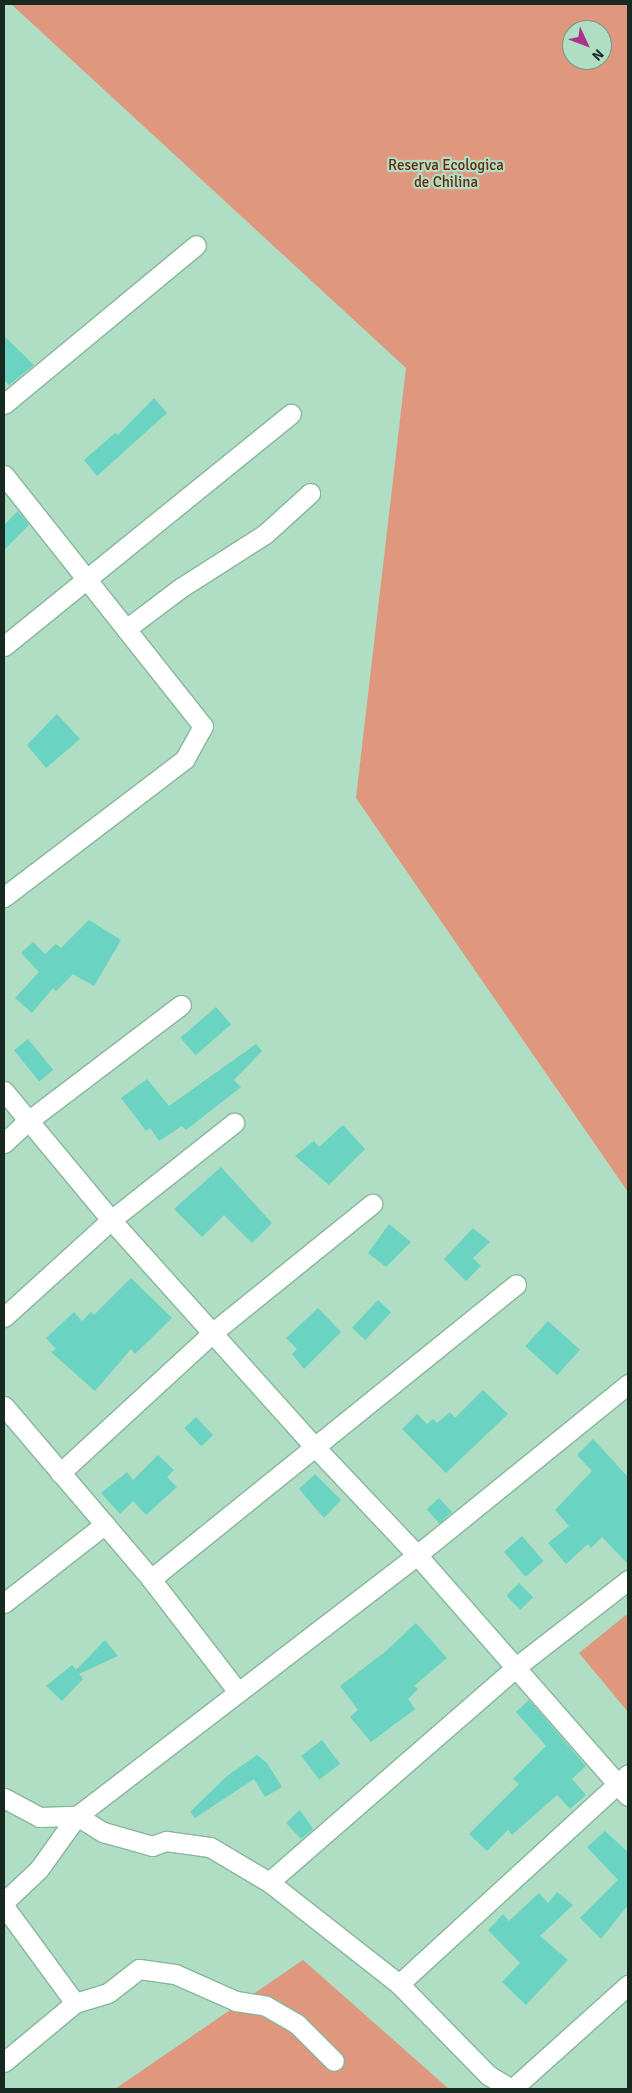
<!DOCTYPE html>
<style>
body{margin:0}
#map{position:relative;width:632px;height:2093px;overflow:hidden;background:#afdec4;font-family:Signika,sans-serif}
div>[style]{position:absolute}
.green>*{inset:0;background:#df977d}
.building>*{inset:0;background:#6bd3c1;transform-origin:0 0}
.roads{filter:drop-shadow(1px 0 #88b69d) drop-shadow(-1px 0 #88b69d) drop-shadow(0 1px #88b69d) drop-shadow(0 -1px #88b69d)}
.street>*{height:19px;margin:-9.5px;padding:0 9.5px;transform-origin:9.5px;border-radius:9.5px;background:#fff}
span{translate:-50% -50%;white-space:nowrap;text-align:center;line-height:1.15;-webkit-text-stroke:4.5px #afdec4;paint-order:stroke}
.park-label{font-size:15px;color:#6b270a}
.frame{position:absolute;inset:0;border:5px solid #172920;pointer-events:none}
.north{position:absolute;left:562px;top:20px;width:50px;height:50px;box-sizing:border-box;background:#afdec4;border:1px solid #729682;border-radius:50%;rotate:133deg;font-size:14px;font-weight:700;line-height:20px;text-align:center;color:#172920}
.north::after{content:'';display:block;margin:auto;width:18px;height:22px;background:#ab348a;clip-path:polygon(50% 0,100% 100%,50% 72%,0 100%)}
</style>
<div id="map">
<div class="green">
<div style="clip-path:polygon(evenodd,11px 4px,628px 4px,628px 1192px,356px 798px,406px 368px,11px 4px,572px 30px,602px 30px,602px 60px,572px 60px,572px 30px)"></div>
<div style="clip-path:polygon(626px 1615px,628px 1617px,628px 1712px,579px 1653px)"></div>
<div style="clip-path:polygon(303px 1960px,449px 2089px,115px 2089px)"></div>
</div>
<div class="building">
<div style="clip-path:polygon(4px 336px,34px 365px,9px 385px,4px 380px)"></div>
<div style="clip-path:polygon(154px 398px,167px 413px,97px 476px,84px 460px,115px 433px,118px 435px)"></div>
<div style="clip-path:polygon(18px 511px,29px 525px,4px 550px,4px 525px)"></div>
<div style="clip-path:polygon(57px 714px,80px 739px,46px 768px,27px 745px)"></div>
<div style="clip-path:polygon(89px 920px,121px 940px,94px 986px,73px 974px,56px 991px,53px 988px,32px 1013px,15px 998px,39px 972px,21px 953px,33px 942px,45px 954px,56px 944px,61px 948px)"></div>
<div style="left:216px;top:1007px;width:23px;height:47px;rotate:49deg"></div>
<div style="left:28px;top:1039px;width:40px;height:18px;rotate:51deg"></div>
<div style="clip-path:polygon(256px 1044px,262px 1051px,234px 1080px,241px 1087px,186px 1130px,182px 1126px,159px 1141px,150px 1128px,146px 1131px,121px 1098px,147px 1079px,169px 1106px)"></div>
<div style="clip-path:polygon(343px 1125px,365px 1149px,329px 1185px,295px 1156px,314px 1141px,319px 1147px)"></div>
<div style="clip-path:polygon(221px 1167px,272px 1223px,252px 1243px,224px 1215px,202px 1237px,174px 1209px)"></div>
<div style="clip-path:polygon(389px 1224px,411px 1242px,386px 1267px,368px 1253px)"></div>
<div style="clip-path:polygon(473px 1228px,490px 1242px,473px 1258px,481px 1266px,466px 1281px,444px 1259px)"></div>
<div style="clip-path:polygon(131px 1278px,172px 1318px,135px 1354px,131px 1349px,95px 1391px,51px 1352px,56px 1349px,46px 1338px,74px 1312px,82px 1321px,91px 1312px,94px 1315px)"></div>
<div style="left:378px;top:1300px;width:18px;height:38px;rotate:43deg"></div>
<div style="clip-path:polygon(318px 1308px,341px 1332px,304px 1369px,292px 1354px,297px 1349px,286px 1338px)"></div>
<div style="left:548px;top:1321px;width:43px;height:34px;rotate:42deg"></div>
<div style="clip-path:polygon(483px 1390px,508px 1414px,446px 1473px,402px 1429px,417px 1414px,427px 1424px,433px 1419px,437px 1423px,450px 1412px,455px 1418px)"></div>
<div style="left:196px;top:1417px;width:25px;height:16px;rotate:47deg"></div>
<div style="clip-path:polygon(593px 1439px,628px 1477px,628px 1564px,602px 1537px,591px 1548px,588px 1544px,566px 1564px,548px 1543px,569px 1526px,555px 1510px,592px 1471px,577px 1455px)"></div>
<div style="clip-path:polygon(158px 1455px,174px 1470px,167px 1477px,177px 1487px,146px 1515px,133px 1501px,120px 1514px,101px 1493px,127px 1472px,133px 1480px)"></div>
<div style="clip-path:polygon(315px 1474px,341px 1500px,324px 1518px,299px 1489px)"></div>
<div style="left:439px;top:1498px;width:19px;height:17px;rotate:47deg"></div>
<div style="left:522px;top:1536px;width:33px;height:24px;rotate:49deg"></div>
<div style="left:519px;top:1583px;width:20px;height:18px;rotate:45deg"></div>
<div style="clip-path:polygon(416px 1623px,447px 1658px,414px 1686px,418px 1689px,408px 1699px,415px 1709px,371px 1742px,350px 1717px,358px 1710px,340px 1686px,385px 1652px)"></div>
<div style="clip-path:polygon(105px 1640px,118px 1656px,79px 1674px,83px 1679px,62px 1701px,46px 1686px,72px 1665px,76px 1670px)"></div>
<div style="clip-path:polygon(529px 1700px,586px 1766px,572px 1779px,586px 1795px,570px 1809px,557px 1795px,512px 1835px,508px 1830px,487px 1851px,469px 1834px,519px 1784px,513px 1779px,546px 1746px,516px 1712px)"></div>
<div style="left:322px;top:1740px;width:30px;height:26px;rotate:53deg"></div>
<div style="clip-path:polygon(257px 1755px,267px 1763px,282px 1787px,265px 1797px,254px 1779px,195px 1818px,190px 1812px,227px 1776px)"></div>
<div style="clip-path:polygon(300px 1810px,313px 1829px,301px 1839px,286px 1823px)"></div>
<div style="clip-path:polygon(605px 1831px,628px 1852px,628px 1905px,601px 1939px,580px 1918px,618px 1880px,587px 1847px)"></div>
<div style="clip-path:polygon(557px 1892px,573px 1905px,540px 1936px,568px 1960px,526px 2005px,502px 1982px,520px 1963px,488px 1930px,503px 1914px,509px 1921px,539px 1893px,548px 1903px)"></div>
</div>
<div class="roads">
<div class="street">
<div style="left:4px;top:404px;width:249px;rotate:-39.6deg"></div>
<div style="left:4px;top:475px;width:320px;rotate:51.6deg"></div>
<div style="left:203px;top:726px;width:38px;rotate:119deg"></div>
<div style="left:185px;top:759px;width:228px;rotate:142.7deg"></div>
<div style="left:126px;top:629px;width:70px;rotate:-36.9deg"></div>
<div style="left:182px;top:587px;width:98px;rotate:-32.6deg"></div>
<div style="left:265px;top:534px;width:61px;rotate:-42.3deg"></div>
<div style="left:4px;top:646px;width:369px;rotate:-39deg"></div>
<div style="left:4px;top:1091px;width:168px;rotate:50.3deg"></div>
<div style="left:111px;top:1220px;width:302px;rotate:48.1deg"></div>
<div style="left:313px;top:1445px;width:151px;rotate:46.6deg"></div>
<div style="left:417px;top:1555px;width:320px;rotate:48.8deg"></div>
<div style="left:4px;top:1143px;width:33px;rotate:-43deg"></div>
<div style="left:28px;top:1121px;width:192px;rotate:-37.2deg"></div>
<div style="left:4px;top:1317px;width:144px;rotate:-42.2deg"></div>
<div style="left:111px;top:1220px;width:157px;rotate:-38.3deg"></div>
<div style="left:4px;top:1406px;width:227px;rotate:49.6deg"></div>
<div style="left:151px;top:1579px;width:143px;rotate:52.4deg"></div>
<div style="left:60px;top:1473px;width:207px;rotate:-42.6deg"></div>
<div style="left:212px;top:1333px;width:206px;rotate:-38.9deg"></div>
<div style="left:151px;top:1579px;width:469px;rotate:-38.9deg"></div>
<div style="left:4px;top:1603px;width:128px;rotate:-38deg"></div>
<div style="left:4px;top:1798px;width:40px;rotate:28deg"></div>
<div style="left:39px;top:1817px;width:38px;rotate:-2deg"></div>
<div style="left:77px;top:1816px;width:429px;rotate:-37.5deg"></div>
<div style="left:417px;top:1555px;width:272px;rotate:-39deg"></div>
<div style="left:269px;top:1882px;width:327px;rotate:-41deg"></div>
<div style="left:516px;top:1667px;width:142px;rotate:-37.8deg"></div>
<div style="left:4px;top:1902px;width:48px;rotate:-43.3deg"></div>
<div style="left:39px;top:1869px;width:65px;rotate:-54.4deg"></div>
<div style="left:77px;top:1816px;width:31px;rotate:32deg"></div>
<div style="left:103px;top:1832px;width:51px;rotate:15.9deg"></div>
<div style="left:152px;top:1846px;width:15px;rotate:-20deg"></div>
<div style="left:166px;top:1841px;width:44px;rotate:7.8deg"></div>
<div style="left:210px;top:1847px;width:69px;rotate:30.7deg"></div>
<div style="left:269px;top:1882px;width:165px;rotate:38.1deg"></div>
<div style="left:399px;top:1984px;width:127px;rotate:45.6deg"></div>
<div style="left:488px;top:2075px;width:27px;rotate:31deg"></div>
<div style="left:4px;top:1906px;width:120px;rotate:53.8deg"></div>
<div style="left:75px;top:2003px;width:92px;rotate:140.3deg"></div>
<div style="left:399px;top:1984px;width:311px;rotate:-42.5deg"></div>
<div style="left:75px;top:2003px;width:34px;rotate:-17deg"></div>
<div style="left:108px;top:1993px;width:39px;rotate:-38deg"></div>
<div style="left:139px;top:1969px;width:36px;rotate:8deg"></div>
<div style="left:175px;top:1974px;width:67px;rotate:23.9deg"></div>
<div style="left:236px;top:2001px;width:30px;rotate:9deg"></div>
<div style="left:266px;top:2006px;width:36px;rotate:30deg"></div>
<div style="left:297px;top:2024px;width:52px;rotate:45deg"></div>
<div style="left:512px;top:2089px;width:156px;rotate:-41.9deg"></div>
</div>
</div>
<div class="park-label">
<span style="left:446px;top:174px">Reserva Ecologica<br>de Chilina</span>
</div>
<div class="frame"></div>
<div class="north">N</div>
</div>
